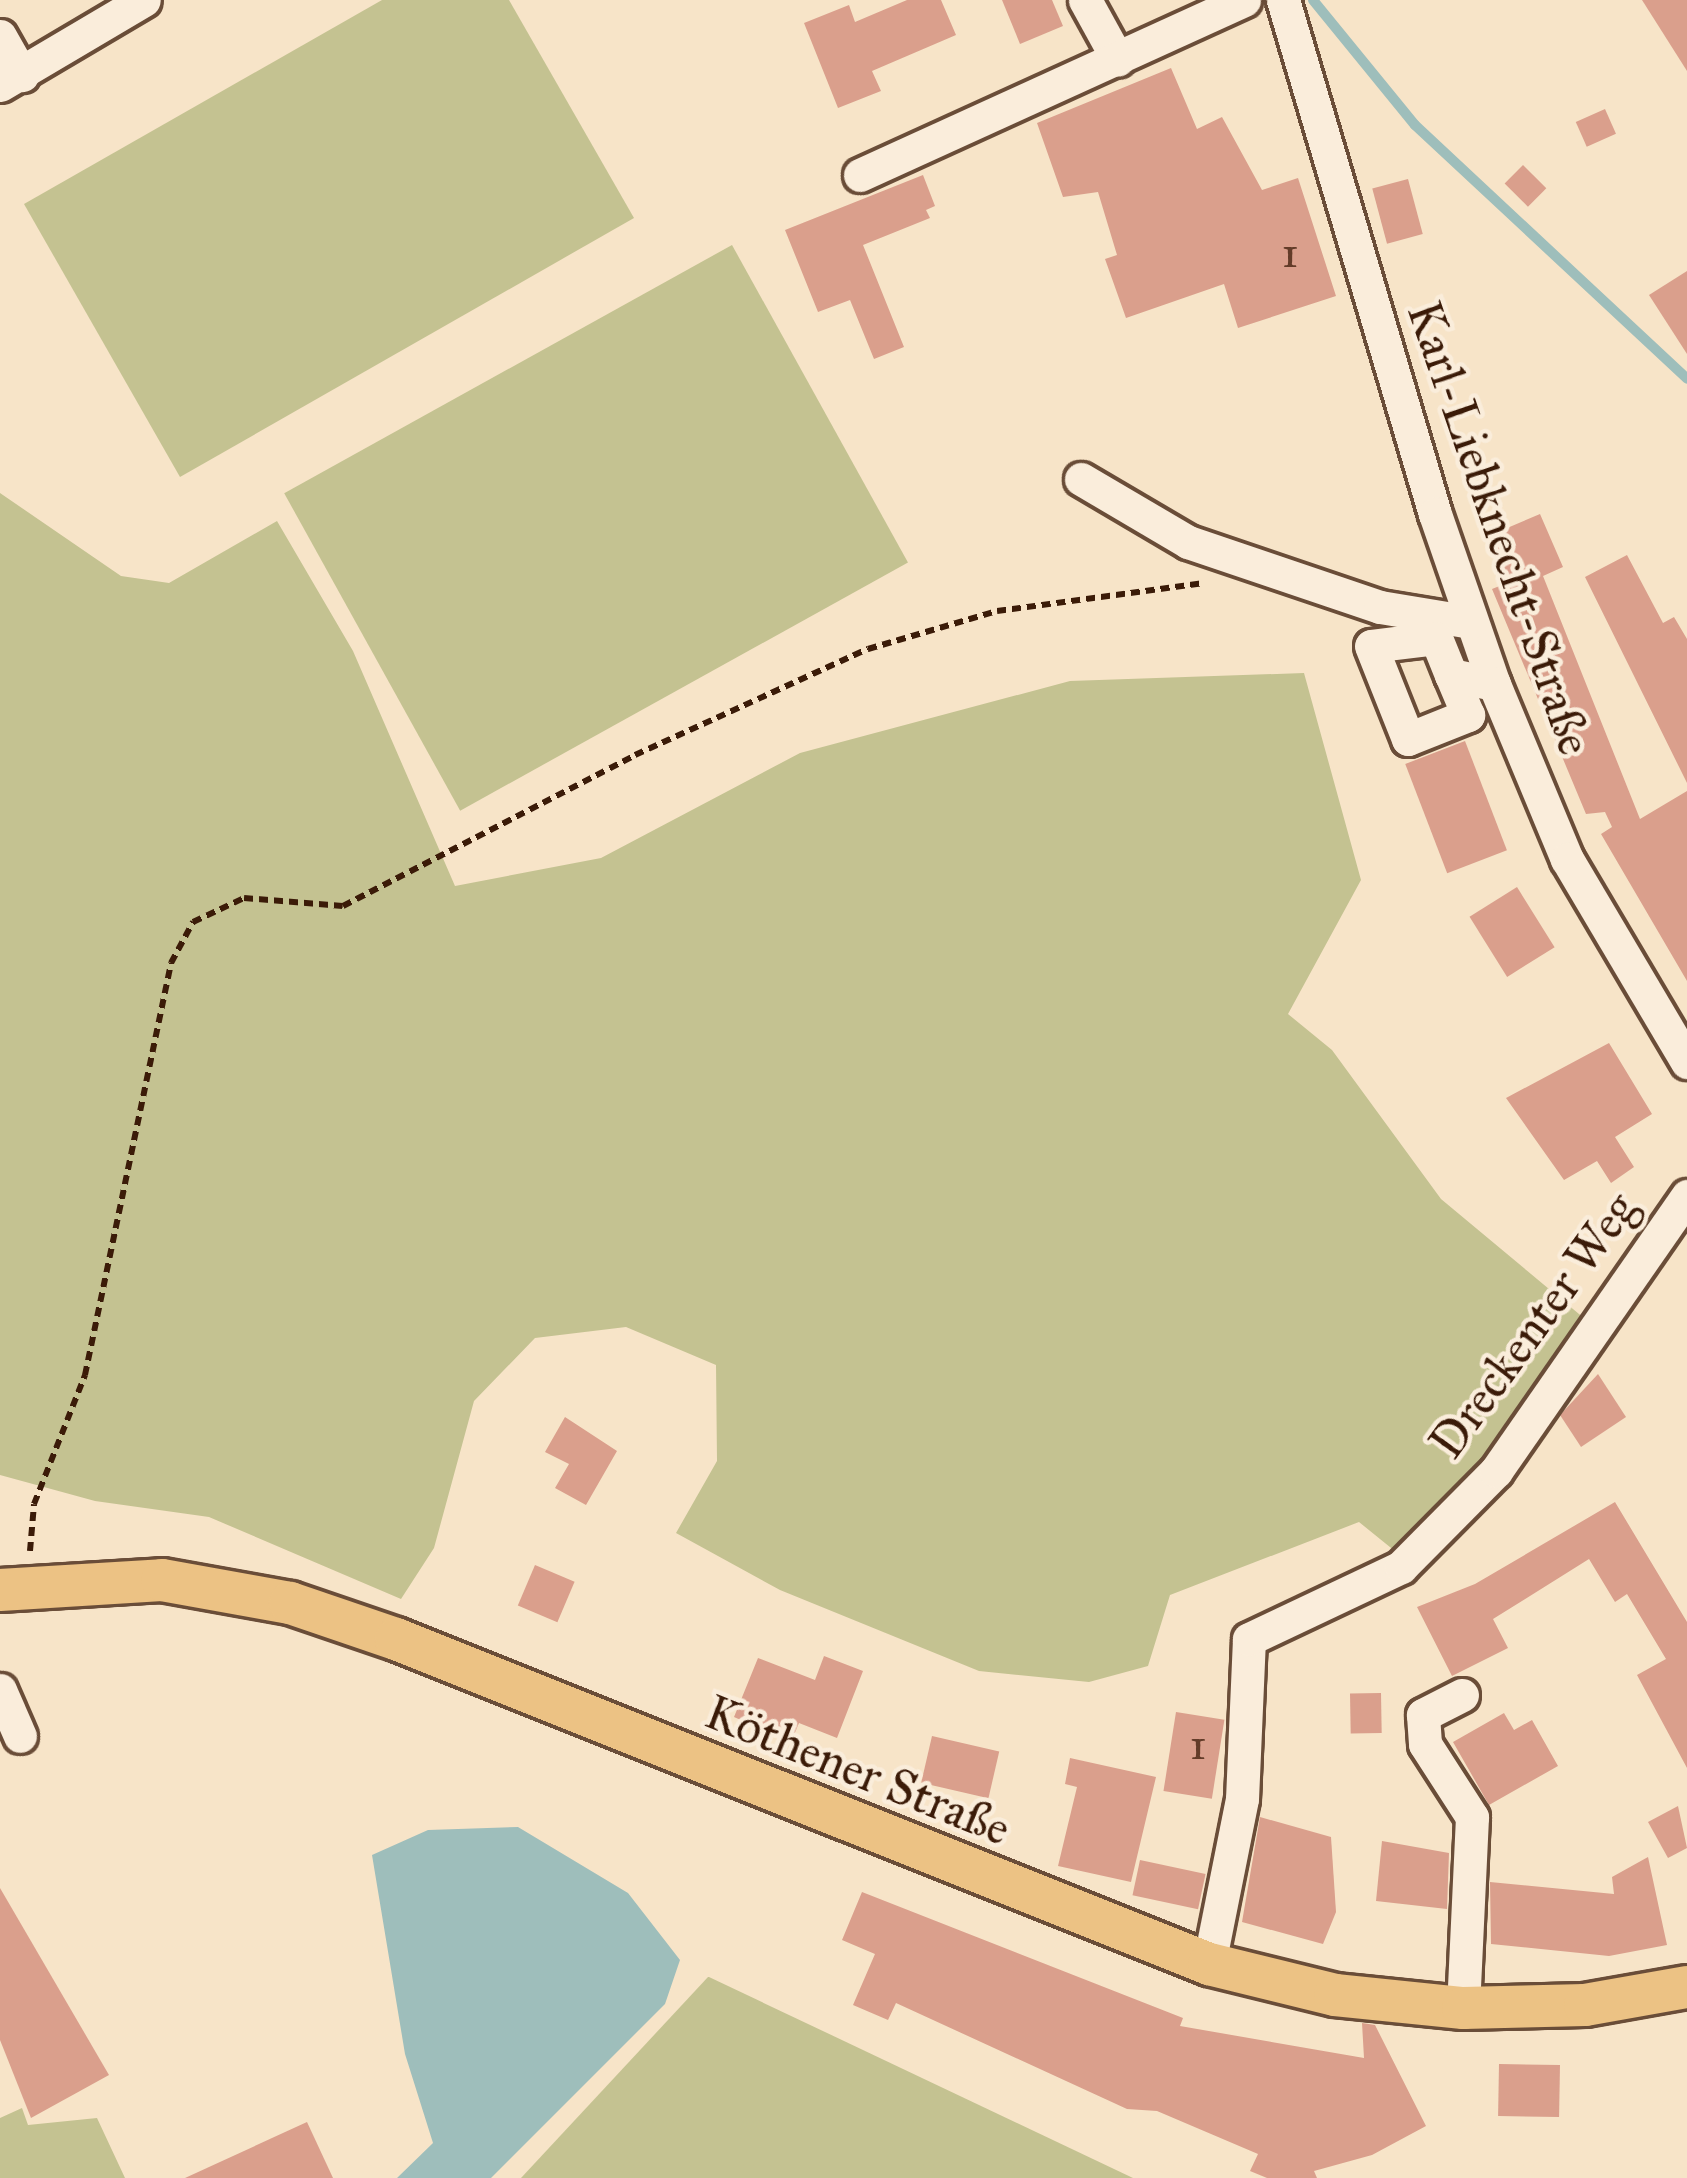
<!DOCTYPE html>
<meta charset="utf-8">
<style>
body{margin:0}
#map{position:relative;width:1687px;height:2178px;overflow:hidden;background:#f7e4c8;font-family:"IM FELL Great Primer",serif}
div>[style]{position:absolute}
.green>*{inset:0;background:#c4c291;transform-origin:0 0}
.water>*{inset:0;background:#9ebebb}
.stream>*{height:10px;margin:-5px;padding:0 5px;transform-origin:5px;border-radius:5px;background:#9ebebb}
.building>*{inset:0;background:#da9f8c;transform-origin:0 0}
.path>*{height:6px;margin-top:-3px;transform-origin:0;background:repeating-linear-gradient(90deg,#3b1b08 0 9px,transparent 0 15px)}
.roads{filter:drop-shadow(3px 0 #6a4d38) drop-shadow(-3px 0 #6a4d38) drop-shadow(0 3px #6a4d38) drop-shadow(0 -3px #6a4d38)}
.minor>*{height:33px;margin:-16.5px;padding:0 16.5px;transform-origin:16.5px;border-radius:16.5px;background:#faeddb}
.major>*{height:42px;margin:-21px;padding:0 21px;transform-origin:21px;border-radius:21px;background:#ecc284}
span{translate:-50% -50%;white-space:nowrap;text-align:center;line-height:1.15;-webkit-text-stroke:9px #faeddb;paint-order:stroke}
.number-label{font-size:42px;color:#633c29}
.number-label span{-webkit-text-stroke-width:0}
.street-label{font-size:48px;color:#3b1b08}
</style>
<div id="map">
<div class="green">
<div style="clip-path:polygon(382px 0,509px 0,634px 218px,180px 477px,24px 204px)"></div>
<div style="left:732px;top:245px;width:363px;height:512px;rotate:61deg"></div>
<div style="clip-path:polygon(0 493px,121px 576px,169px 583px,277px 521px,353px 651px,455px 886px,601px 858px,800px 753px,1070px 681px,1304px 673px,1361px 880px,1288px 1014px,1332px 1050px,1441px 1199px,1585px 1319px,1495px 1454px,1401px 1556px,1359px 1522px,1170px 1595px,1148px 1666px,1089px 1682px,979px 1671px,780px 1590px,676px 1533px,717px 1461px,716px 1365px,626px 1327px,535px 1338px,474px 1401px,434px 1548px,401px 1599px,209px 1517px,95px 1501px,0 1475px)"></div>
<div style="clip-path:polygon(708px 1977px,709px 1977px,1133px 2178px,521px 2178px)"></div>
<div style="clip-path:polygon(22px 2108px,28px 2125px,97px 2118px,125px 2178px,0 2178px,0 2118px)"></div>
</div>
<div class="water">
<div style="clip-path:polygon(518px 1827px,628px 1893px,680px 1960px,665px 2004px,491px 2178px,397px 2178px,433px 2143px,405px 2054px,372px 1855px,428px 1830px)"></div>
</div>
<div class="stream">
<div style="left:1313px;top:0;width:161px;rotate:50.8deg"></div>
<div style="left:1415px;top:125px;width:372px;rotate:43deg"></div>
</div>
<div class="building">
<div style="clip-path:polygon(907px 0,941px 0,956px 35px,872px 71px,881px 91px,838px 108px,804px 23px,849px 5px,855px 22px)"></div>
<div style="clip-path:polygon(1002px 0,1052px 0,1063px 26px,1020px 44px)"></div>
<div style="clip-path:polygon(1642px 0,1687px 0,1687px 71px)"></div>
<div style="clip-path:polygon(1171px 68px,1197px 129px,1222px 117px,1262px 190px,1298px 178px,1336px 296px,1238px 328px,1224px 284px,1126px 318px,1105px 259px,1117px 255px,1098px 192px,1063px 197px,1037px 123px)"></div>
<div style="left:1605px;top:109px;width:27px;height:32px;rotate:66deg"></div>
<div style="left:1523px;top:165px;width:33px;height:26px;rotate:45deg"></div>
<div style="clip-path:polygon(923px 175px,935px 206px,926px 210px,930px 218px,863px 245px,904px 347px,874px 359px,850px 300px,818px 312px,785px 230px)"></div>
<div style="left:1408px;top:179px;width:57px;height:37px;rotate:75deg"></div>
<div style="clip-path:polygon(1687px 271px,1687px 354px,1649px 295px)"></div>
<div style="clip-path:polygon(1540px 514px,1563px 567px,1543px 576px,1640px 819px,1687px 791px,1687px 981px,1601px 834px,1612px 827px,1605px 812px,1586px 814px,1492px 589px,1507px 583px,1486px 537px)"></div>
<div style="clip-path:polygon(1627px 555px,1663px 623px,1674px 617px,1687px 639px,1687px 783px,1585px 577px)"></div>
<div style="left:1465px;top:741px;width:117px;height:64px;rotate:69deg"></div>
<div style="left:1517px;top:887px;width:71px;height:56px;rotate:58deg"></div>
<div style="clip-path:polygon(1609px 1043px,1652px 1114px,1615px 1137px,1634px 1167px,1611px 1183px,1597px 1161px,1564px 1180px,1506px 1098px)"></div>
<div style="clip-path:polygon(1598px 1374px,1626px 1417px,1581px 1447px,1560px 1415px)"></div>
<div style="clip-path:polygon(565px 1417px,617px 1451px,586px 1505px,555px 1488px,569px 1464px,545px 1452px)"></div>
<div style="clip-path:polygon(1615px 1502px,1687px 1622px,1687px 1768px,1637px 1675px,1666px 1659px,1627px 1594px,1615px 1602px,1589px 1559px,1493px 1619px,1508px 1648px,1452px 1676px,1417px 1607px,1475px 1584px)"></div>
<div style="left:535px;top:1565px;width:43px;height:44px;rotate:23deg"></div>
<div style="clip-path:polygon(824px 1656px,863px 1671px,837px 1738px,799px 1723px,791px 1742px,734px 1717px,758px 1658px,815px 1680px)"></div>
<div style="left:1381px;top:1693px;width:40px;height:31px;rotate:89deg"></div>
<div style="left:1176px;top:1712px;width:49px;height:80px;rotate:9deg"></div>
<div style="clip-path:polygon(1504px 1713px,1514px 1730px,1532px 1720px,1558px 1766px,1489px 1805px,1453px 1742px)"></div>
<div style="left:932px;top:1736px;width:69px;height:48px;rotate:13deg"></div>
<div style="clip-path:polygon(1070px 1758px,1156px 1777px,1131px 1882px,1058px 1866px,1077px 1787px,1065px 1784px)"></div>
<div style="clip-path:polygon(1678px 1806px,1687px 1848px,1668px 1858px,1648px 1822px)"></div>
<div style="clip-path:polygon(1260px 1817px,1331px 1837px,1336px 1912px,1323px 1944px,1242px 1922px)"></div>
<div style="clip-path:polygon(1382px 1841px,1449px 1853px,1447px 1909px,1376px 1901px)"></div>
<div style="clip-path:polygon(1648px 1857px,1667px 1945px,1609px 1956px,1491px 1944px,1490px 1882px,1614px 1894px,1612px 1877px)"></div>
<div style="left:1140px;top:1860px;width:67px;height:36px;rotate:12deg"></div>
<div style="clip-path:polygon(0 1888px,109px 2075px,31px 2118px,0 2040px)"></div>
<div style="clip-path:polygon(862px 1892px,1183px 2018px,1180px 2026px,1364px 2058px,1362px 2023px,1375px 2025px,1426px 2126px,1372px 2155px,1314px 2171px,1317px 2178px,1267px 2178px,1250px 2171px,1258px 2154px,1157px 2111px,1127px 2109px,896px 2003px,888px 2020px,853px 2005px,875px 1954px,842px 1940px)"></div>
<div style="left:1499px;top:2064px;width:61px;height:52px;rotate:1deg"></div>
<div style="clip-path:polygon(307px 2122px,333px 2178px,185px 2178px)"></div>
</div>
<div class="path">
<div style="left:30px;top:1551px;width:47px;rotate:-85.1deg"></div>
<div style="left:34px;top:1504px;width:139px;rotate:-68.4deg"></div>
<div style="left:85px;top:1375px;width:421px;rotate:-78.2deg"></div>
<div style="left:171px;top:963px;width:47px;rotate:-61.8deg"></div>
<div style="left:193px;top:922px;width:56px;rotate:-25.2deg"></div>
<div style="left:244px;top:898px;width:99px;rotate:4.6deg"></div>
<div style="left:343px;top:906px;width:329px;rotate:-27.3deg"></div>
<div style="left:635px;top:755px;width:256px;rotate:-24.5deg"></div>
<div style="left:868px;top:649px;width:134px;rotate:-16.4deg"></div>
<div style="left:997px;top:611px;width:209px;rotate:-7.7deg"></div>
</div>
<div class="roads">
<div class="minor">
<div style="left:1085px;top:0;width:68px;rotate:61.2deg"></div>
<div style="left:1283px;top:0;width:536px;rotate:73.53deg"></div>
<div style="left:1435px;top:514px;width:180px;rotate:70.9deg"></div>
<div style="left:1494px;top:684px;width:190px;rotate:67.4deg"></div>
<div style="left:1567px;top:859px;width:236px;rotate:59.4deg"></div>
<div style="left:0;top:36px;width:45px;rotate:60.6deg"></div>
<div style="left:0;top:85px;width:167px;rotate:-30.6deg"></div>
<div style="left:860px;top:175px;width:422px;rotate:-24.5deg"></div>
<div style="left:1081px;top:479px;width:124px;rotate:30.5deg"></div>
<div style="left:1188px;top:542px;width:203px;rotate:18.7deg"></div>
<div style="left:1380px;top:607px;width:92px;rotate:9.4deg"></div>
<div style="left:1451px;top:675px;width:40px;rotate:-112deg"></div>
<div style="left:1436px;top:638px;width:65px;rotate:173deg"></div>
<div style="left:1371px;top:646px;width:100px;rotate:68.3deg"></div>
<div style="left:1408px;top:739px;width:65px;rotate:-21.8deg"></div>
<div style="left:1468px;top:715px;width:43px;rotate:-113deg"></div>
<div style="left:1451px;top:675px;width:44px;rotate:11.8deg"></div>
<div style="left:0;top:1690px;width:50px;rotate:66.5deg"></div>
<div style="left:1462px;top:1695px;width:44px;rotate:152.9deg"></div>
<div style="left:1423px;top:1715px;width:29px;rotate:86deg"></div>
<div style="left:1425px;top:1744px;width:87px;rotate:57.2deg"></div>
<div style="left:1472px;top:1817px;width:191px;rotate:92.7deg"></div>
<div style="left:1209px;top:1964px;width:168px;rotate:-78.7deg"></div>
<div style="left:1242px;top:1799px;width:160px;rotate:-87.5deg"></div>
<div style="left:1249px;top:1639px;width:168px;rotate:-25.3deg"></div>
<div style="left:1401px;top:1567px;width:135px;rotate:-45.3deg"></div>
<div style="left:1496px;top:1471px;width:335px;rotate:-55.2deg"></div>
</div>
<div class="major">
<div style="left:0;top:1590px;width:162px;rotate:-3.5deg"></div>
<div style="left:162px;top:1580px;width:130px;rotate:10.2deg"></div>
<div style="left:290px;top:1603px;width:112px;rotate:18.8deg"></div>
<div style="left:396px;top:1639px;width:876px;rotate:21.79deg"></div>
<div style="left:1209px;top:1964px;width:130px;rotate:13.8deg"></div>
<div style="left:1335px;top:1995px;width:129px;rotate:5.8deg"></div>
<div style="left:1463px;top:2008px;width:122px;rotate:-1.4deg"></div>
<div style="left:1585px;top:2005px;width:104px;rotate:-10deg"></div>
</div>
</div>
<div class="number-label">
<span style="left:1290px;top:253px">1</span>
<span style="left:1198px;top:1745px">1</span>
</div>
<div class="street-label">
<span style="left:1500px;top:528px;rotate:71deg">Karl-Liebknecht-Straße</span>
<span style="left:1533px;top:1325px;rotate:-54deg">Dreckenter Weg</span>
<span style="left:858px;top:1770px;rotate:22deg">Köthener Straße</span>
</div>
</div>
